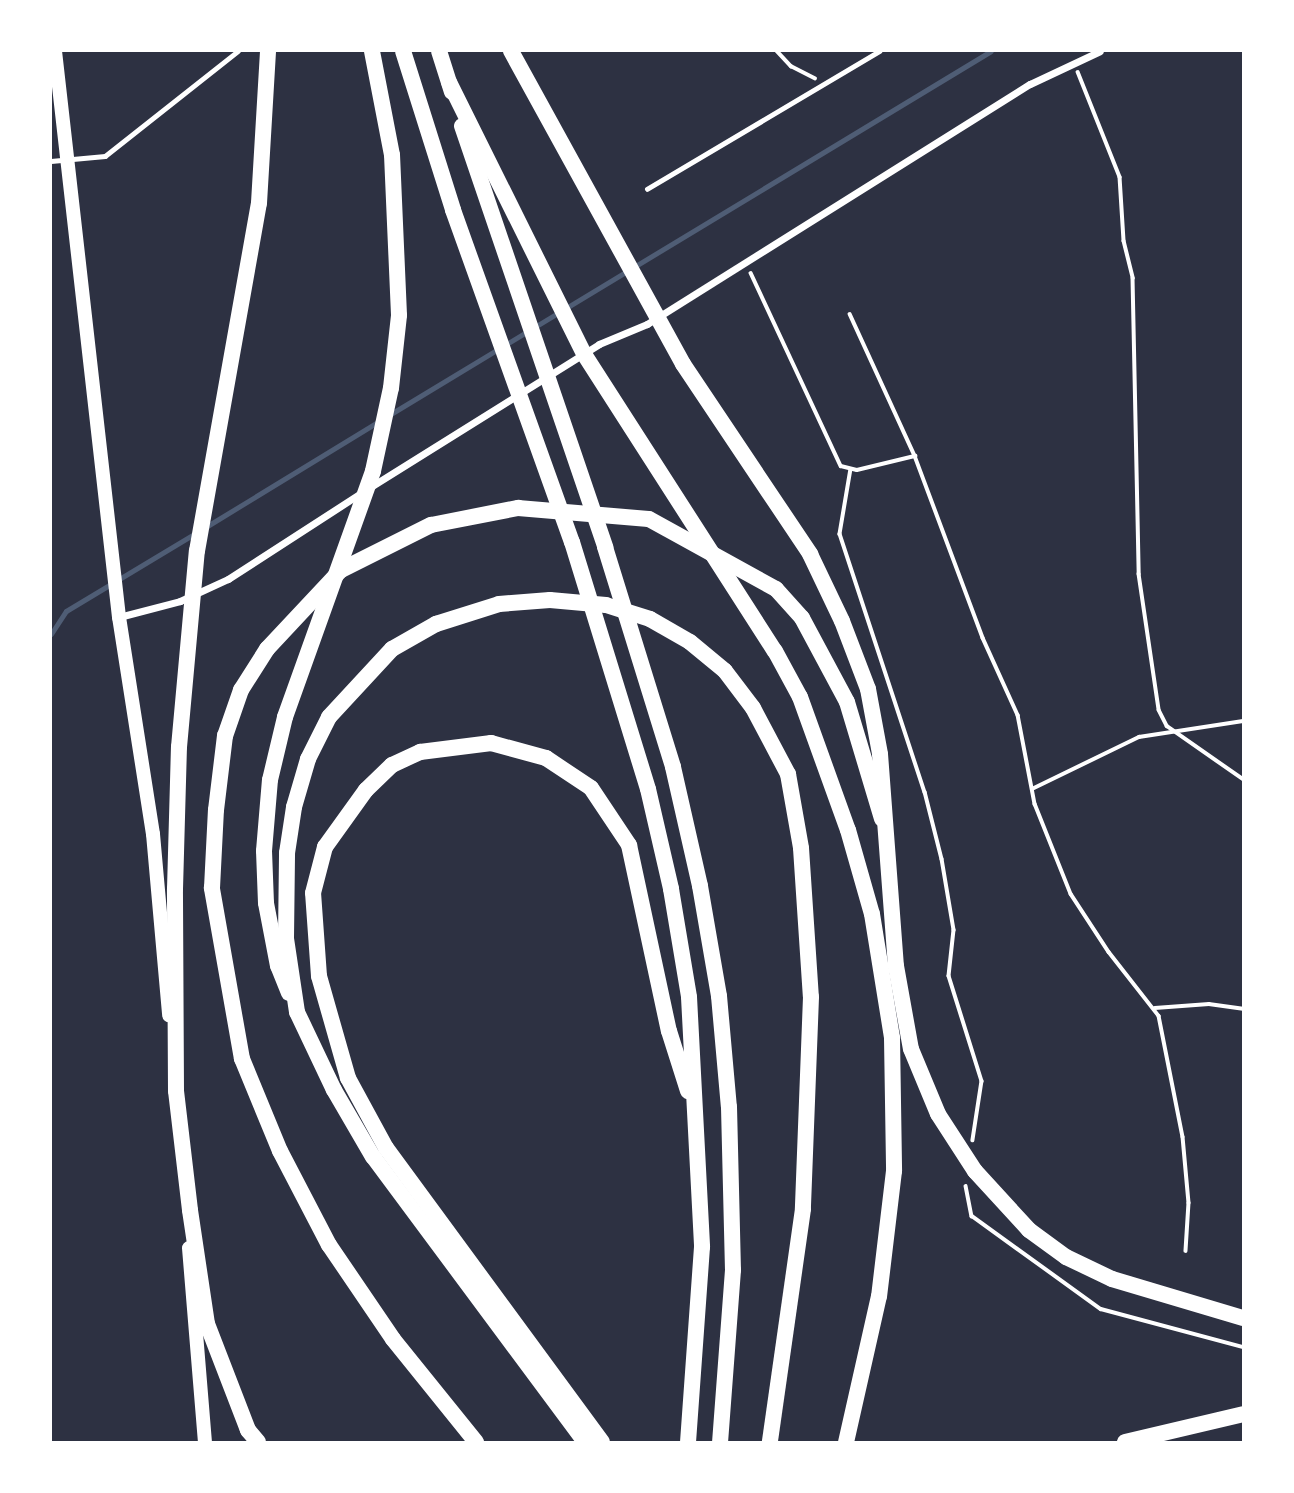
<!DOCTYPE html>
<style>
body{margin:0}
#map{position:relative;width:1294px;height:1493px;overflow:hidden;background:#2d3142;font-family:"PT Sans",sans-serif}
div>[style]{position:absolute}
.stream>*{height:5px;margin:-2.5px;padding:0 2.5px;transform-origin:2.5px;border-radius:2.5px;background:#4f5d75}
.path>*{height:3.5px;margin:-1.75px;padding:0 1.75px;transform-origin:1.75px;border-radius:1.75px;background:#fff}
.service>*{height:4.5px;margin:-2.25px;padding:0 2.25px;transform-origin:2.25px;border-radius:2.25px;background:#fff}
.minor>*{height:7px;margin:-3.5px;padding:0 3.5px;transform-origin:3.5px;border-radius:3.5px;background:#fff}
.trunk>*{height:14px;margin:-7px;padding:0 7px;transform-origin:7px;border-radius:7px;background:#fff}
.motorway>*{height:16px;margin:-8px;padding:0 8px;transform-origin:8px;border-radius:8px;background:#fff}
span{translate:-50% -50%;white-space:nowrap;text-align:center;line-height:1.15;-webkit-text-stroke:5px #fff;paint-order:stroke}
.frame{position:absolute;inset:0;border:52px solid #fff;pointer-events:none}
</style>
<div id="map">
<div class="stream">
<div style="left:389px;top:415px;width:703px;rotate:-31.16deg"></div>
<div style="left:204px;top:528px;width:207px;rotate:-31.4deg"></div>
<div style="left:51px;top:634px;width:27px;rotate:-57deg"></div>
<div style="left:66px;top:611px;width:152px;rotate:-31deg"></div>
</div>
<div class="path">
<div style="left:777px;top:51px;width:21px;rotate:47deg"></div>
<div style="left:791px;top:66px;width:27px;rotate:27deg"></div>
<div style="left:1078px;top:72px;width:113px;rotate:68.2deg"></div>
<div style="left:1120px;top:177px;width:64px;rotate:86.4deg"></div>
<div style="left:1124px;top:241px;width:38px;rotate:76deg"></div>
<div style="left:1133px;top:278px;width:296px;rotate:88.8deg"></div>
<div style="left:1139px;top:574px;width:137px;rotate:81.6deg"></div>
<div style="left:1159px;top:710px;width:18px;rotate:63deg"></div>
<div style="left:1167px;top:726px;width:93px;rotate:34.9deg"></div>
<div style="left:751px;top:273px;width:213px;rotate:65deg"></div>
<div style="left:841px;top:466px;width:16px;rotate:14deg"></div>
<div style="left:857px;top:470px;width:60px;rotate:-13.6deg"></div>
<div style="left:915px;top:456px;width:194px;rotate:69.5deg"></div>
<div style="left:983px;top:638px;width:85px;rotate:65.6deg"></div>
<div style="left:1018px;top:715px;width:91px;rotate:79.2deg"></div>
<div style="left:1035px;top:804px;width:97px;rotate:68.2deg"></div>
<div style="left:1071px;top:894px;width:69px;rotate:56.8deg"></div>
<div style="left:1109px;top:952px;width:81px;rotate:52deg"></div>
<div style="left:1159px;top:1016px;width:123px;rotate:78.8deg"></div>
<div style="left:1183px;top:1137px;width:66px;rotate:84.8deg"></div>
<div style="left:1189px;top:1203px;width:48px;rotate:93.6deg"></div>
<div style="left:850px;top:314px;width:156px;rotate:65.4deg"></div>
<div style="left:851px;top:469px;width:66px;rotate:99.6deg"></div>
<div style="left:840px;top:534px;width:272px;rotate:71.8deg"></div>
<div style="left:925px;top:792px;width:69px;rotate:75.8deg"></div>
<div style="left:942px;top:859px;width:72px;rotate:80.4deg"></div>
<div style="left:954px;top:930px;width:46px;rotate:96.2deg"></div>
<div style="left:949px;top:976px;width:110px;rotate:72.6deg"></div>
<div style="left:982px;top:1081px;width:60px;rotate:98.7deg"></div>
<div style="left:1032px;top:789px;width:119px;rotate:-25.9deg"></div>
<div style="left:1139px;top:737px;width:105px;rotate:-8.7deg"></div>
<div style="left:1155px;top:1008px;width:54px;rotate:-4.2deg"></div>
<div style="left:1209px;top:1004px;width:34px;rotate:8deg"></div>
<div style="left:966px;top:1186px;width:31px;rotate:79deg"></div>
<div style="left:972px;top:1216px;width:159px;rotate:35.8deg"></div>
<div style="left:1101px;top:1309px;width:147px;rotate:15deg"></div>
</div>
<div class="service">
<div style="left:51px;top:161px;width:54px;rotate:-5.3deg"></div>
<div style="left:105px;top:156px;width:169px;rotate:-38.3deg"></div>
<div style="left:647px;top:189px;width:270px;rotate:-30.7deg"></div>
</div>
<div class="minor">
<div style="left:372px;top:486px;width:268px;rotate:-32deg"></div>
<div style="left:599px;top:344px;width:52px;rotate:-22.6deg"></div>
<div style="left:647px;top:324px;width:452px;rotate:-32.1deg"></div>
<div style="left:1030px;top:84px;width:77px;rotate:-25.2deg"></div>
<div style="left:119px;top:617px;width:63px;rotate:-14.7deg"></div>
<div style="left:180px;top:601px;width:53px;rotate:-24.6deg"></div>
<div style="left:228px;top:579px;width:158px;rotate:-32.9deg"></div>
</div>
<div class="trunk">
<div style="left:55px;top:51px;width:570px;rotate:83.55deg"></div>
<div style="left:119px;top:617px;width:220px;rotate:81.1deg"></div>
<div style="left:153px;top:834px;width:182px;rotate:84.9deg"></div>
<div style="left:189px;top:1248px;width:195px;rotate:85.3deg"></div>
</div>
<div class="motorway">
<div style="left:403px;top:51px;width:167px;rotate:72.5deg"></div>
<div style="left:453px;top:210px;width:353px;rotate:70.3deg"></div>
<div style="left:572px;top:542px;width:258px;rotate:72.9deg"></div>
<div style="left:648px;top:789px;width:103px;rotate:77deg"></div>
<div style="left:671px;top:889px;width:109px;rotate:80.5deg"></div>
<div style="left:689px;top:997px;width:250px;rotate:87deg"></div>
<div style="left:702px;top:1247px;width:196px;rotate:94.1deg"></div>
<div style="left:439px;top:51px;width:43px;rotate:72.4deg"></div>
<div style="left:511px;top:51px;width:357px;rotate:61.2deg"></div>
<div style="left:683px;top:364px;width:229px;rotate:56.2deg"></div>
<div style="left:810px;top:554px;width:74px;rotate:64.5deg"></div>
<div style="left:842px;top:621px;width:73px;rotate:69.1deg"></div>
<div style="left:868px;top:689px;width:66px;rotate:79.5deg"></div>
<div style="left:880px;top:754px;width:213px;rotate:85.7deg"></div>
<div style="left:896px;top:966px;width:84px;rotate:79.8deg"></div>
<div style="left:911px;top:1049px;width:70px;rotate:67.4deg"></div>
<div style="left:938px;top:1114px;width:68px;rotate:57deg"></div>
<div style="left:975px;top:1171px;width:80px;rotate:47.5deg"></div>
<div style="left:1029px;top:1230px;width:46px;rotate:36.1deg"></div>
<div style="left:1066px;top:1257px;width:51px;rotate:25.6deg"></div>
<div style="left:1112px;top:1279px;width:137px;rotate:16.6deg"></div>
<div style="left:449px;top:82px;width:304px;rotate:63.6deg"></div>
<div style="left:584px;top:354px;width:353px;rotate:57.3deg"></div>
<div style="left:775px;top:651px;width:52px;rotate:61.5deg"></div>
<div style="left:800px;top:697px;width:141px;rotate:70.2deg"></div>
<div style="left:848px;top:830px;width:87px;rotate:74.1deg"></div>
<div style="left:872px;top:914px;width:126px;rotate:80.8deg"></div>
<div style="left:892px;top:1038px;width:133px;rotate:89.1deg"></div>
<div style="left:894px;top:1171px;width:126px;rotate:96.8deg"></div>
<div style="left:879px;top:1296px;width:150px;rotate:102.7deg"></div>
<div style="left:462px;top:126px;width:445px;rotate:71.2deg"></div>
<div style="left:605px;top:547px;width:230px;rotate:72.8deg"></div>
<div style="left:673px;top:767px;width:122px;rotate:77.2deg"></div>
<div style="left:700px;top:886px;width:112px;rotate:80.2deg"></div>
<div style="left:719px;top:996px;width:111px;rotate:84.9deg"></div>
<div style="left:729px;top:1107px;width:163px;rotate:88.6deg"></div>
<div style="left:733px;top:1270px;width:172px;rotate:94.3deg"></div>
<div style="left:289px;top:993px;width:29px;rotate:-112deg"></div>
<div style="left:278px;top:966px;width:64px;rotate:-100.8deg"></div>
<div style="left:266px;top:903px;width:52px;rotate:-92.2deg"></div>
<div style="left:264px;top:851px;width:71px;rotate:-85.2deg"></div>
<div style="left:270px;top:780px;width:65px;rotate:-76.6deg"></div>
<div style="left:285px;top:717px;width:261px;rotate:-70.3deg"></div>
<div style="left:373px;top:471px;width:85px;rotate:-77.8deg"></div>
<div style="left:391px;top:388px;width:73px;rotate:-83.7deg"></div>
<div style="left:399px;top:315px;width:160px;rotate:-92.5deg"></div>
<div style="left:392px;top:155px;width:106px;rotate:-100.9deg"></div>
<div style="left:258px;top:1442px;width:16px;rotate:-130deg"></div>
<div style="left:248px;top:1430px;width:114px;rotate:-111.1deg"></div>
<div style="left:207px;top:1324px;width:115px;rotate:-98.5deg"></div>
<div style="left:190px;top:1210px;width:120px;rotate:-96.7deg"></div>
<div style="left:176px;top:1091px;width:202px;rotate:-90.3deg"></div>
<div style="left:175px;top:889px;width:142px;rotate:-88.4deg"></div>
<div style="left:179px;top:747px;width:197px;rotate:-84.8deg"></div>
<div style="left:197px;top:551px;width:353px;rotate:-79.9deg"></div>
<div style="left:259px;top:203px;width:152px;rotate:-86.6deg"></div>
<div style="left:476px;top:1442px;width:132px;rotate:-128.9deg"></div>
<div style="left:393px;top:1339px;width:114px;rotate:-124.2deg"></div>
<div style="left:329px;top:1245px;width:106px;rotate:-117.5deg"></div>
<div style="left:280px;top:1151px;width:100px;rotate:-112.4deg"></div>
<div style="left:242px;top:1059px;width:174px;rotate:-100deg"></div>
<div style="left:212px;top:888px;width:78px;rotate:-87.1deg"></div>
<div style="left:216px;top:810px;width:75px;rotate:-83.1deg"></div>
<div style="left:225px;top:736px;width:49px;rotate:-70.8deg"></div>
<div style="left:241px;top:690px;width:49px;rotate:-57.6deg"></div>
<div style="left:267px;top:649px;width:108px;rotate:-46.9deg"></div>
<div style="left:341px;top:570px;width:101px;rotate:-26.6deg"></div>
<div style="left:431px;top:525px;width:89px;rotate:-11.1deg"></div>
<div style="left:518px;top:508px;width:131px;rotate:4.8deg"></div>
<div style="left:649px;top:519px;width:145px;rotate:28.9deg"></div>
<div style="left:776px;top:589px;width:39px;rotate:48deg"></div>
<div style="left:802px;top:618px;width:95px;rotate:61.8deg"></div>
<div style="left:847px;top:702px;width:122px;rotate:73.3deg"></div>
<div style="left:585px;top:1442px;width:355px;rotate:-126.6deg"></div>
<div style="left:373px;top:1157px;width:78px;rotate:-120.2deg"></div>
<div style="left:334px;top:1090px;width:86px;rotate:-115.4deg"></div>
<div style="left:297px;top:1012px;width:75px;rotate:-98.5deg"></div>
<div style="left:286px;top:938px;width:85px;rotate:-89.3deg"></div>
<div style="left:287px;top:853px;width:47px;rotate:-81.3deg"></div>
<div style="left:294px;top:807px;width:50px;rotate:-73.7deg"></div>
<div style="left:308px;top:759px;width:47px;rotate:-63.4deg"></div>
<div style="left:329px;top:717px;width:93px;rotate:-47.2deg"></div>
<div style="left:392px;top:649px;width:51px;rotate:-29.6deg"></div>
<div style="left:436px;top:624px;width:66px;rotate:-17.6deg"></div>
<div style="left:499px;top:604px;width:51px;rotate:-4.5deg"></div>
<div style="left:550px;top:600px;width:56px;rotate:5.1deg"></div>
<div style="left:606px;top:605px;width:46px;rotate:17.7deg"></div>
<div style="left:650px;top:619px;width:46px;rotate:29.9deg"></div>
<div style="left:690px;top:642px;width:45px;rotate:39.6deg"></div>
<div style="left:725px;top:671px;width:46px;rotate:52.9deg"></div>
<div style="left:753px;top:708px;width:75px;rotate:62.1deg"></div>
<div style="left:788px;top:774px;width:75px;rotate:80deg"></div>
<div style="left:801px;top:848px;width:149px;rotate:86.2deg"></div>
<div style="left:811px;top:997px;width:212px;rotate:92.2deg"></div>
<div style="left:803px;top:1209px;width:235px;rotate:98.1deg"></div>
<div style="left:602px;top:1442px;width:365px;rotate:-126.3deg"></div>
<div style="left:386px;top:1148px;width:80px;rotate:-118.5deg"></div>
<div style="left:348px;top:1078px;width:106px;rotate:-105.9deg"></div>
<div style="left:319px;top:976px;width:83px;rotate:-94.1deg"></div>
<div style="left:313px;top:893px;width:48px;rotate:-75.4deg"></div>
<div style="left:325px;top:847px;width:70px;rotate:-54.3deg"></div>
<div style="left:366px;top:790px;width:36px;rotate:-44deg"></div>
<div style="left:392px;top:765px;width:31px;rotate:-25deg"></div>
<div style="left:420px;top:752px;width:72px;rotate:-7.2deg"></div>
<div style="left:491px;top:743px;width:57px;rotate:15.3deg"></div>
<div style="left:546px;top:758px;width:54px;rotate:33.7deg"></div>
<div style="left:591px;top:788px;width:69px;rotate:56.3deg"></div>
<div style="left:629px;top:845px;width:190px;rotate:77.9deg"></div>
<div style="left:669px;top:1031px;width:63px;rotate:72.4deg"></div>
<div style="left:1125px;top:1442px;width:121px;rotate:-13.3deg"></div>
</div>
<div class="frame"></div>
</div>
